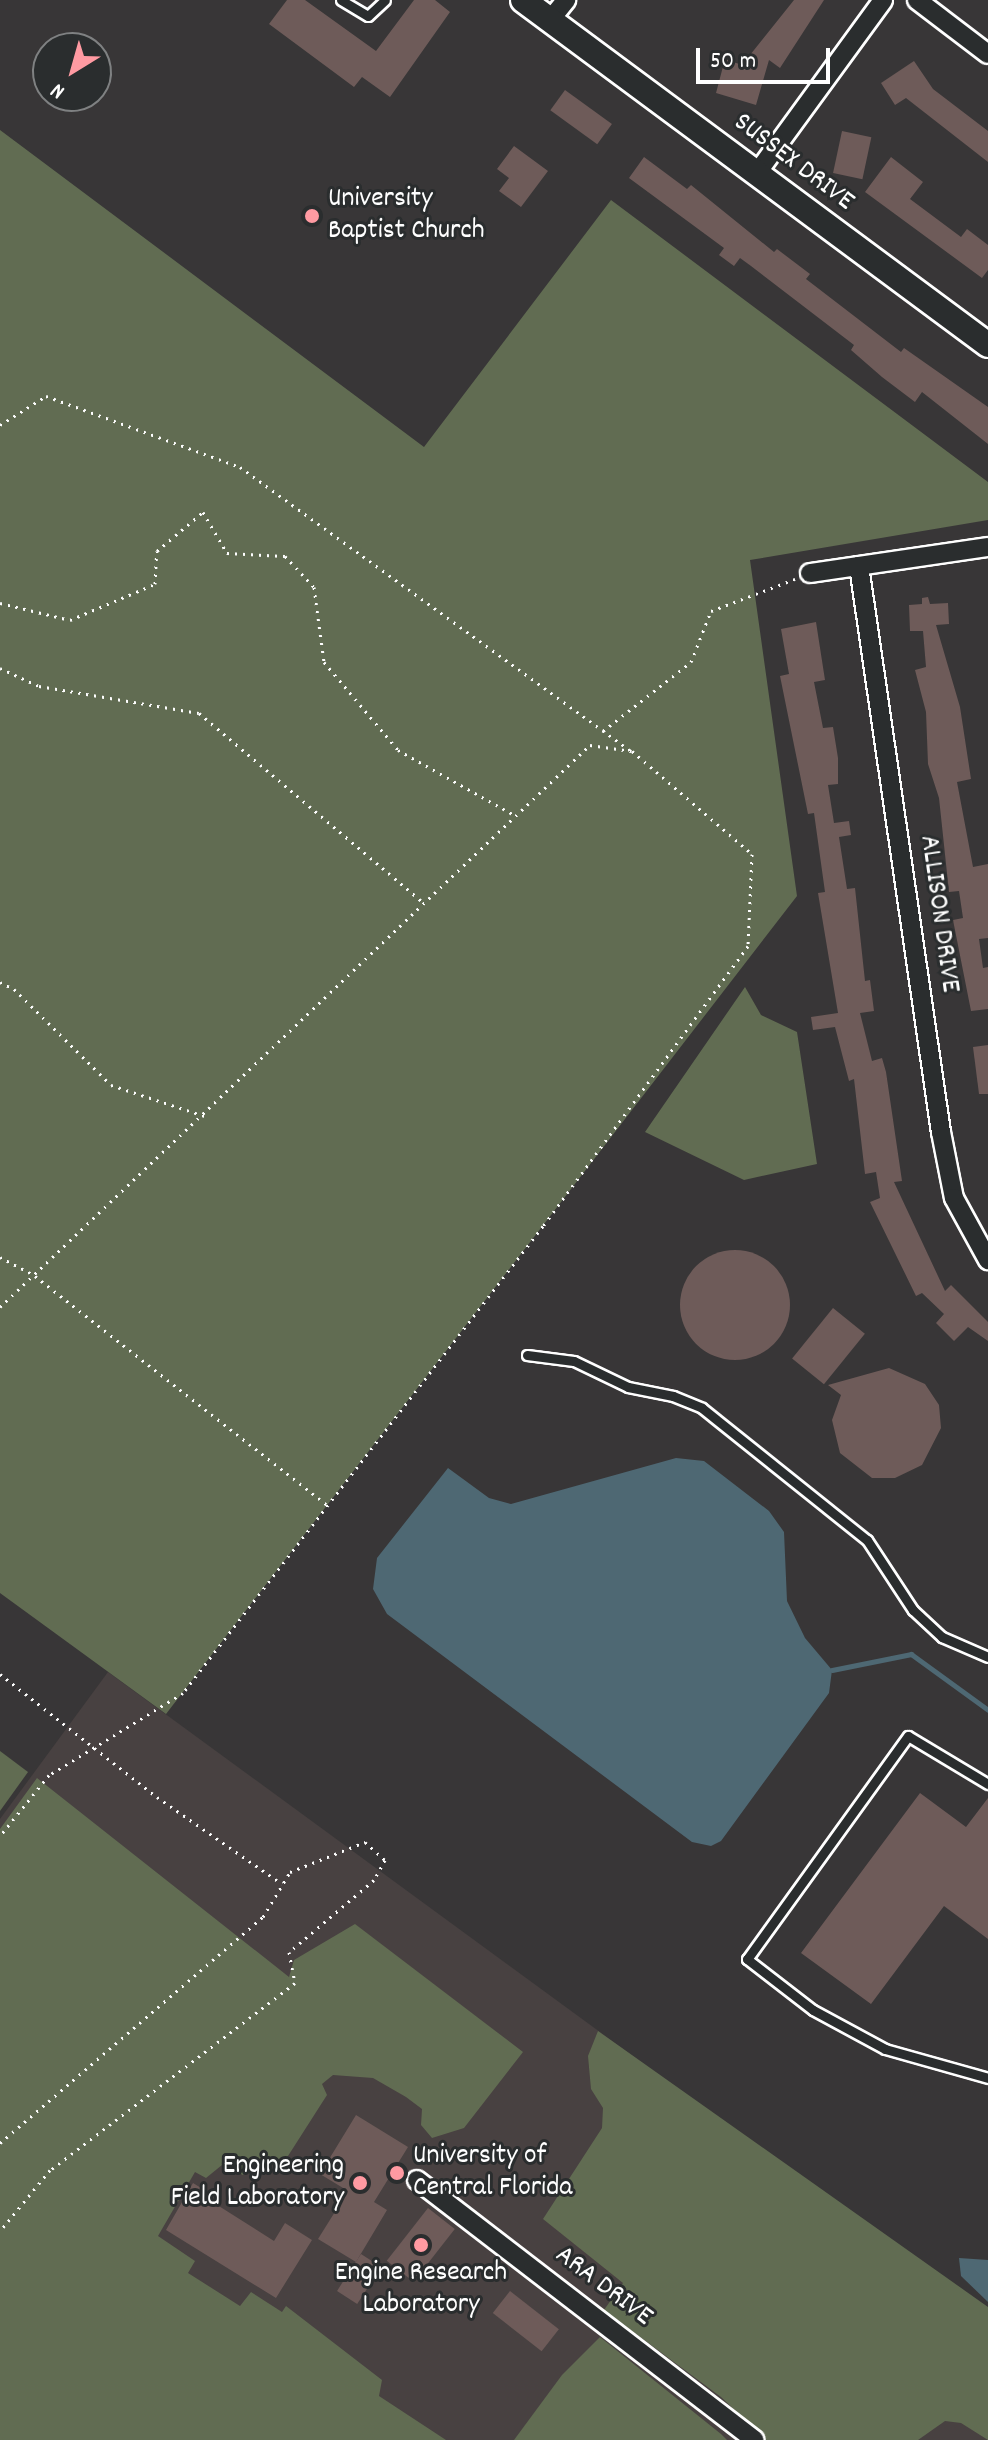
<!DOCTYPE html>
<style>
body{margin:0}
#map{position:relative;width:988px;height:2440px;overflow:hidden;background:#383637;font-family:Dekko,sans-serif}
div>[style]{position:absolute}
.built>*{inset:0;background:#484141}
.green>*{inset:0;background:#616c52}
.water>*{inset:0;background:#4e6873}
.stream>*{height:5px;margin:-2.5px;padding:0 2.5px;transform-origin:2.5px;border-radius:2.5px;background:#4e6873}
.building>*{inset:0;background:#6e5b59;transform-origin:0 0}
.round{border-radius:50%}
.path>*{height:3px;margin-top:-1.5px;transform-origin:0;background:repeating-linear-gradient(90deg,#fff 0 2px,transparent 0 8px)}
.roads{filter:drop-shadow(2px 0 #fff) drop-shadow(-2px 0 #fff) drop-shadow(0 2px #fff) drop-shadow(0 -2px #fff)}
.service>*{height:9px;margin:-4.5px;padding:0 4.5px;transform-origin:4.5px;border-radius:4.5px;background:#2a2d2e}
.minor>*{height:18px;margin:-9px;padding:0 9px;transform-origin:9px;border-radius:9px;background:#2a2d2e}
.tertiary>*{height:24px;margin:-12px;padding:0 12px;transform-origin:12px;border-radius:12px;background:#2a2d2e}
.dots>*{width:22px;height:22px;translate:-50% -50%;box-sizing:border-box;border:4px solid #2a2d2e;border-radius:50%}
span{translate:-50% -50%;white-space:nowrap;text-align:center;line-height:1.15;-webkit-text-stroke:6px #2a2d2e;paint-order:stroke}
.street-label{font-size:28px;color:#fff}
.poi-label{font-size:28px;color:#fff}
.left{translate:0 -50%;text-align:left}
.right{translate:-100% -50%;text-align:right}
.north{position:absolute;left:32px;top:32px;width:80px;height:80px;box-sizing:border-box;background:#2a2d2e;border:2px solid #7f8182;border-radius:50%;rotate:217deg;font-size:22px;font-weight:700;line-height:32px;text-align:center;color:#fff}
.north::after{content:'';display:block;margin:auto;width:28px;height:36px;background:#ff9aa2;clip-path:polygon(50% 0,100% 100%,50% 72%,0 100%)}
.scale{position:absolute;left:696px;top:48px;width:134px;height:36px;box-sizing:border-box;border:4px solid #fff;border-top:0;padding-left:10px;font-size:24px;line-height:28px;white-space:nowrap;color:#fff;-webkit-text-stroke:6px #2a2d2e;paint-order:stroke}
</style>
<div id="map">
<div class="built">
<div style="clip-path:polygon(108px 1672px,988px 2316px,988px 2440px,0 2440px,0 1819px)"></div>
</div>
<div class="green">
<div style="clip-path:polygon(0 130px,424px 447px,611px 200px,988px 482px,988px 520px,750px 560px,797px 896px,166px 1714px,0 1593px)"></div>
<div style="clip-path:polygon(745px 987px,761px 1015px,797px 1032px,817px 1164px,744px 1180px,645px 1132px)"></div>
<div style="clip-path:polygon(0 1751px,28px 1772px,0 1811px)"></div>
<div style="clip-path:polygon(37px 1778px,289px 1977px,294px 1960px,355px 1924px,523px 2052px,464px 2128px,432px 2138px,421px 2125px,422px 2109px,406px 2097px,373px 2078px,333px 2075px,322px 2084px,327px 2095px,288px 2156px,270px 2166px,254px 2158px,243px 2175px,222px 2165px,206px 2178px,195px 2172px,158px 2236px,195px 2261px,188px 2273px,240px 2306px,251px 2292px,282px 2312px,286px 2306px,382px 2380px,379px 2396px,446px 2440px,0 2440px,0 1829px)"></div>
<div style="clip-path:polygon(598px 2031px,988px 2307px,988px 2440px,961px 2423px,945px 2421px,918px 2440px,766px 2440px,721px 2397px,604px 2310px,623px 2283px,543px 2219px,602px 2128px,603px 2108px,591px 2089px,588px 2056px)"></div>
<div style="clip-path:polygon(600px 2337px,721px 2434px,727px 2440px,514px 2440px,562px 2375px)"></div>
</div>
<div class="water">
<div style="clip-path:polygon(676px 1458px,704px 1461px,769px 1511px,784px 1532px,787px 1601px,805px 1638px,832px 1670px,829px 1693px,721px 1841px,711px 1846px,692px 1842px,387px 1614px,373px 1589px,377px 1558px,448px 1468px,489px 1498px,511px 1504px)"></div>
<div style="clip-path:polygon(959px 2258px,988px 2260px,988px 2302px,961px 2276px)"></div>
</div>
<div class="stream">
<div style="left:832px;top:1670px;width:81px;rotate:-11.4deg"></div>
<div style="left:911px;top:1654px;width:95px;rotate:36deg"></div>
</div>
<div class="building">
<div style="clip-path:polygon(287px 0,305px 0,376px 51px,414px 0,435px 0,450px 12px,390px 97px,362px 77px,354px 87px,269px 24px)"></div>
<div style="clip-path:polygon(794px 0,824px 0,780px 68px,769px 60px,756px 105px,716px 93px,725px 59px,742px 65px)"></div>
<div style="clip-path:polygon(914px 61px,933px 89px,988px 131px,988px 162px,906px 98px,895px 105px,881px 83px)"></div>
<div style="left:565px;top:90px;width:58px;height:25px;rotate:36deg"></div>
<div style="left:842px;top:131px;width:30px;height:43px;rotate:12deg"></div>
<div style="clip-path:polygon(514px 146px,548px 171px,521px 207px,499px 191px,509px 178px,497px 169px)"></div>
<div style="clip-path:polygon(644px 157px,687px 189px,691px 185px,774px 252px,777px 249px,810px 274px,806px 279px,901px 352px,904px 348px,988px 407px,988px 444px,922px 392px,915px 402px,882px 377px,851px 350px,854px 345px,751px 266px,740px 258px,734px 266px,719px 255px,724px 248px,629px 178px)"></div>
<div style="clip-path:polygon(891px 157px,923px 182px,910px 199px,961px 237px,967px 229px,988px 245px,988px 270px,982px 278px,865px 192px)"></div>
<div style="clip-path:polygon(928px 597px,930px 604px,948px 603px,949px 624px,936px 625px,960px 707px,971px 779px,957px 782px,973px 867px,988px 864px,988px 938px,979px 939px,983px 968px,988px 967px,988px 1009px,971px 1011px,953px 920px,963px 918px,959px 891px,949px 892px,939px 798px,928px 764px,926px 712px,915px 670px,926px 667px,923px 631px,910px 631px,909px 605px,922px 604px,922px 598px)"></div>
<div style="clip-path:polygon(816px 622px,825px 680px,814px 682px,823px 728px,833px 727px,838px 758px,838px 784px,828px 785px,834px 823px,849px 821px,851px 835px,839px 837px,847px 889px,855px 888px,865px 981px,870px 980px,874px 1011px,860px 1013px,872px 1061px,882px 1058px,886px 1072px,902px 1181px,894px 1182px,945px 1291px,951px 1285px,988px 1322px,988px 1341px,968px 1327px,954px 1341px,936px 1323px,944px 1314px,922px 1293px,916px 1296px,870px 1202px,880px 1198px,876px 1172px,865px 1174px,854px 1079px,849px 1081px,835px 1027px,813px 1030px,811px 1017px,838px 1013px,818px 893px,825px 892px,814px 813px,808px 814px,780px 676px,789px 674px,781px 629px)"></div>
<div style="clip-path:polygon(988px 1045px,988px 1094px,979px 1094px,973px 1047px)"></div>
<div class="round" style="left:680px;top:1250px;width:110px;height:110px"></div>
<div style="left:833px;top:1308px;width:41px;height:65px;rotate:39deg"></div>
<div style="clip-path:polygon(889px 1368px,925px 1384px,939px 1405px,941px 1428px,922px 1465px,895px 1478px,872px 1478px,840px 1453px,832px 1420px,841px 1395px,828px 1385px)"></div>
<div style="clip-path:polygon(920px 1793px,966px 1827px,988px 1798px,988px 1939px,944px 1906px,871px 2004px,801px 1953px)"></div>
<div style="clip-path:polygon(356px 2115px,408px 2147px,374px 2202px,387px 2210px,356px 2262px,318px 2239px,348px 2191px,320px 2174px)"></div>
<div style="clip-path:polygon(193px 2183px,206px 2191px,203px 2196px,274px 2241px,285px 2223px,312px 2240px,276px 2298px,166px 2230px)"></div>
<div style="left:428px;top:2208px;width:34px;height:67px;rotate:38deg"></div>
<div style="left:361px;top:2254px;width:24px;height:44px;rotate:33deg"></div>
<div style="left:510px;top:2291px;width:62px;height:28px;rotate:38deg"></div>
</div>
<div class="path">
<div style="left:0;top:425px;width:54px;rotate:-32.2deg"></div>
<div style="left:46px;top:396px;width:207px;rotate:20.1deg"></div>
<div style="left:240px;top:467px;width:483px;rotate:36deg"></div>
<div style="left:0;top:603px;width:72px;rotate:13.7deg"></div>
<div style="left:70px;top:620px;width:92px;rotate:-23deg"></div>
<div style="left:155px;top:584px;width:33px;rotate:-87deg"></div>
<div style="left:157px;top:551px;width:60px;rotate:-40.3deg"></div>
<div style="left:203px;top:512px;width:48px;rotate:59.7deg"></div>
<div style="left:227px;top:553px;width:58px;rotate:3deg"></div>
<div style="left:285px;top:556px;width:42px;rotate:46.9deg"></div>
<div style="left:314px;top:587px;width:76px;rotate:82.4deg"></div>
<div style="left:324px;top:662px;width:115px;rotate:49.9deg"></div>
<div style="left:398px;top:750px;width:135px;rotate:29.2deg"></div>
<div style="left:0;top:668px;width:43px;rotate:24.8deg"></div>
<div style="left:39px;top:686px;width:162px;rotate:9.6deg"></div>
<div style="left:199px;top:713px;width:294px;rotate:40.2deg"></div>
<div style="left:603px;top:731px;width:112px;rotate:-38.1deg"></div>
<div style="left:691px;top:662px;width:55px;rotate:-68.6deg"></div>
<div style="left:711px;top:611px;width:90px;rotate:-20.9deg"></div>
<div style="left:0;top:982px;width:16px;rotate:27deg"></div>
<div style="left:14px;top:989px;width:136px;rotate:44.7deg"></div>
<div style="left:111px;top:1085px;width:99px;rotate:18.3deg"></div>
<div style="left:0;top:1257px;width:40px;rotate:28deg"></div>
<div style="left:35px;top:1276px;width:371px;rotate:38.1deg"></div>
<div style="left:0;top:1307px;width:815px;rotate:-43.61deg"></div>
<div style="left:590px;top:745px;width:42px;rotate:8.1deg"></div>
<div style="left:632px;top:751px;width:158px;rotate:40.6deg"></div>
<div style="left:752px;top:854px;width:92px;rotate:92.5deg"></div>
<div style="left:748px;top:946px;width:347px;rotate:126.2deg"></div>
<div style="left:543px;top:1226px;width:590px;rotate:127.63deg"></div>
<div style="left:183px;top:1693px;width:157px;rotate:148.5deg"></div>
<div style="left:49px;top:1775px;width:78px;rotate:128.8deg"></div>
<div style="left:0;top:1674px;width:199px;rotate:38.1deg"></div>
<div style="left:157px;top:1797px;width:152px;rotate:34.8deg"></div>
<div style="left:0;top:2143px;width:347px;rotate:-40.7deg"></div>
<div style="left:263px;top:1917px;width:52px;rotate:-59deg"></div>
<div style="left:290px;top:1872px;width:81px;rotate:-21.8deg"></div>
<div style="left:365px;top:1842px;width:27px;rotate:42deg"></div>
<div style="left:385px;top:1860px;width:23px;rotate:119deg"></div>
<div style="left:374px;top:1880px;width:111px;rotate:139.7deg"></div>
<div style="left:289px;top:1952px;width:32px;rotate:79deg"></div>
<div style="left:295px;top:1983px;width:308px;rotate:142.6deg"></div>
<div style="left:50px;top:2170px;width:79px;rotate:129.3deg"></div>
</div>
<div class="roads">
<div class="service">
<div style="left:341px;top:0;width:31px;rotate:31deg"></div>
<div style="left:368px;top:16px;width:23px;rotate:-43deg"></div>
<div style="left:527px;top:1355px;width:47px;rotate:7.3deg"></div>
<div style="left:574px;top:1361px;width:60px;rotate:25.7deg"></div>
<div style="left:628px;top:1387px;width:46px;rotate:11.3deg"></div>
<div style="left:673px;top:1396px;width:31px;rotate:22deg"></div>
<div style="left:702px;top:1408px;width:211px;rotate:38.7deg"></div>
<div style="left:867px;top:1540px;width:84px;rotate:56.7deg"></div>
<div style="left:913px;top:1610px;width:40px;rotate:43deg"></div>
<div style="left:942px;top:1637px;width:50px;rotate:23.5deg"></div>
<div style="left:988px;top:1784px;width:93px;rotate:-149deg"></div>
<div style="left:908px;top:1736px;width:275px;rotate:125.8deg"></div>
<div style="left:747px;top:1959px;width:83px;rotate:37.7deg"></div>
<div style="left:813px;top:2010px;width:82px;rotate:28.4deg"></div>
<div style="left:885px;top:2049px;width:107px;rotate:15.7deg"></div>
</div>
<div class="minor">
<div style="left:917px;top:0;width:89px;rotate:37.3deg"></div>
<div style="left:550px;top:20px;width:26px;rotate:-51deg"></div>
<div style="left:757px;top:173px;width:214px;rotate:-53.9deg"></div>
<div style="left:859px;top:566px;width:572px;rotate:81.76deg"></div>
<div style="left:941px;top:1132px;width:67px;rotate:78.9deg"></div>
<div style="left:954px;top:1198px;width:71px;rotate:61.3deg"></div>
<div style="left:810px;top:573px;width:180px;rotate:-8.3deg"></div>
<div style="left:417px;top:2180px;width:426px;rotate:37.6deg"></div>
</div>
<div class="tertiary">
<div style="left:523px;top:0;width:579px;rotate:36.57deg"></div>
</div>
</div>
<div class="dots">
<div style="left:312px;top:216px;background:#ff9aa2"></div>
<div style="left:397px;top:2173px;background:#ff9aa2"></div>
<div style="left:360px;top:2183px;background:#ff9aa2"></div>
<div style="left:421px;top:2245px;background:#ff9aa2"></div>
</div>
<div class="street-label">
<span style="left:793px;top:163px;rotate:37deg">SUSSEX DRIVE</span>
<span style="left:938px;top:914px;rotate:82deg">ALLISON DRIVE</span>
<span style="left:603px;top:2287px;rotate:37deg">ARA DRIVE</span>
</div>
<div class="poi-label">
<span class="left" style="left:328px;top:216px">University<br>Baptist Church</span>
<span class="left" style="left:413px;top:2173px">University of<br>Central Florida</span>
<span class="right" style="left:344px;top:2183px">Engineering<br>Field Laboratory</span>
<span style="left:421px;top:2290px">Engine Research<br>Laboratory</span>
</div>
<div class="north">N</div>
<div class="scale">50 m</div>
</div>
